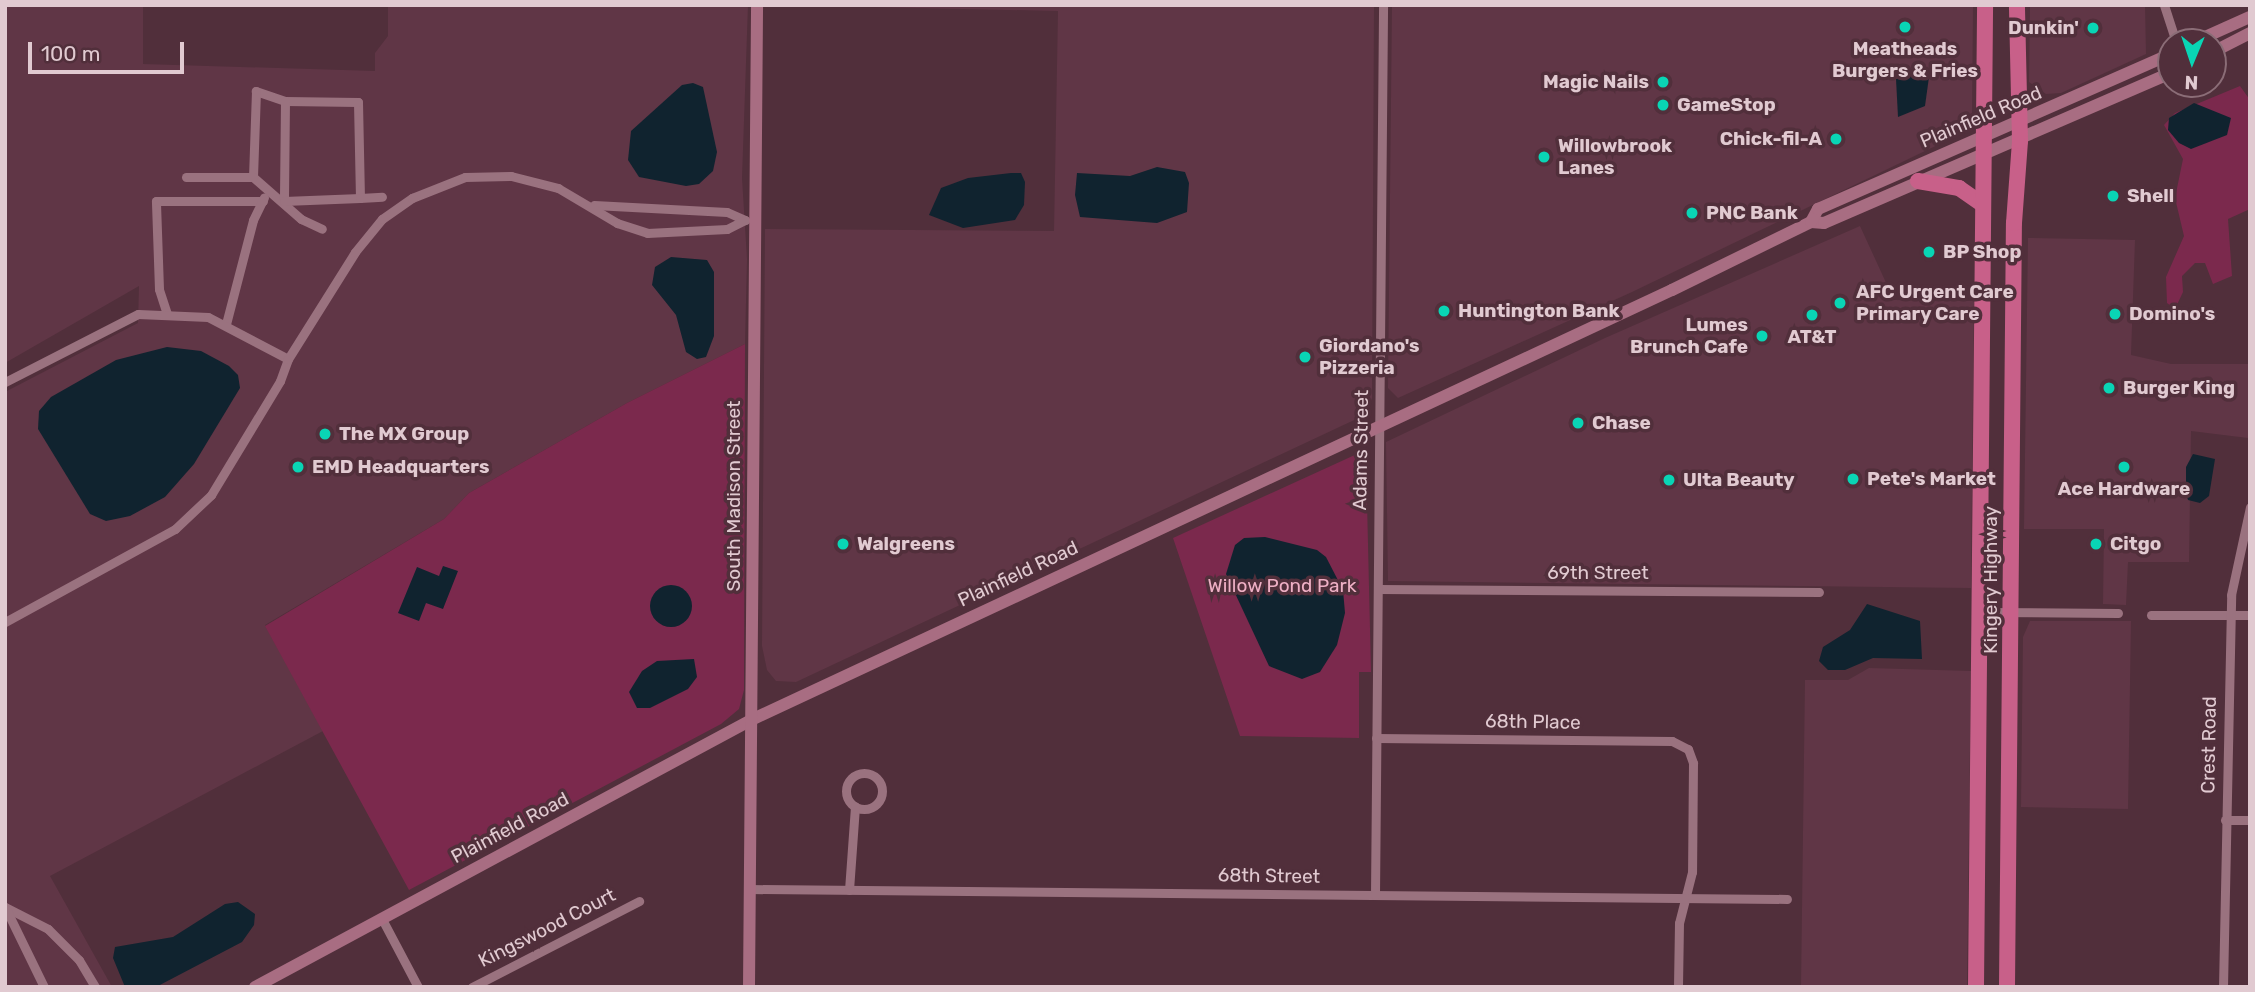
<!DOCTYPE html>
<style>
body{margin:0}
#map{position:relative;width:2255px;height:992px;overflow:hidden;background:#512f3b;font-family:Rubik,sans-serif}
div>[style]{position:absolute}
.built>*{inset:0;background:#603646}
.green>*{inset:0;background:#7b294d}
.water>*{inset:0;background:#10232f}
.round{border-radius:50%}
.street>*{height:9px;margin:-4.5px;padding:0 4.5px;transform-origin:4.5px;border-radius:4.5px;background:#9a727f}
.street>.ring{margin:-4.5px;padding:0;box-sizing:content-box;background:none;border:9px solid #9a727f;border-radius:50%}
.secondary>*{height:12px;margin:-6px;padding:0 6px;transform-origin:6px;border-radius:6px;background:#a86d82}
.highway>*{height:16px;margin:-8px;padding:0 8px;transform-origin:8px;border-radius:8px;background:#c86089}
.dots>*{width:19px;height:19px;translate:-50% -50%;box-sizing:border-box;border:4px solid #512f3b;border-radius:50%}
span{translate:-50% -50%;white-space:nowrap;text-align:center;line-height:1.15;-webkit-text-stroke:7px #512f3b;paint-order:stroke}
.poi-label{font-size:19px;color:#e1cad1;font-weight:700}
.right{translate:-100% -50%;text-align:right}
.left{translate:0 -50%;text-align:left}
.street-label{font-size:19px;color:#e1cad1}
.park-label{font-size:19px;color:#efb0c5}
.frame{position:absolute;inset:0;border:7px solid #e1cad1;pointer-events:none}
.north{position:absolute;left:2157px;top:28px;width:70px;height:70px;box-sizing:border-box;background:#512f3b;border:2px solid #8b6d77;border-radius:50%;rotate:182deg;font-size:19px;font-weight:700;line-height:28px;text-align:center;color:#e1cad1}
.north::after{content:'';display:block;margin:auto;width:24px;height:32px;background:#09d5b5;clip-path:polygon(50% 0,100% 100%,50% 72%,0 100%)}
.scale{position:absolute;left:28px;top:42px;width:156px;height:32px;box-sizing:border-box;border:4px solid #e1cad1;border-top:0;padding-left:9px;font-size:21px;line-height:24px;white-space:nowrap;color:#e1cad1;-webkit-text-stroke:5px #512f3b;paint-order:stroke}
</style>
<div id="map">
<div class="built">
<div style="clip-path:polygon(5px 5px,143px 5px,143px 64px,375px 71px,375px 53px,388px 36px,388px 5px,748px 5px,742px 178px,747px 259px,745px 344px,627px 403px,469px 493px,444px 519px,265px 625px,323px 731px,50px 876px,112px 987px,5px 987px,5px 392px,138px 323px,139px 286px,5px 363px)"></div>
<div style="clip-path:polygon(783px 5px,1374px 5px,1372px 398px,1367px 414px,796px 682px,776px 681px,767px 670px,762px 646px,765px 229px,1054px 231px,1058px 11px)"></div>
<div style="clip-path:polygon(1392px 5px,1973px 5px,1972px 116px,1952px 138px,1632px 292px,1398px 398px,1388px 388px)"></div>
<div style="clip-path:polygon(2030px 5px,2145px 5px,2146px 54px,2061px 93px,2046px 94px,2029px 82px)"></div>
<div style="clip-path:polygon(1860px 226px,1894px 300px,1974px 301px,1971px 588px,1388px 581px,1386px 442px,1605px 338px)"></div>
<div style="clip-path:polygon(2028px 238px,2135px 240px,2131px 355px,2171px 364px,2250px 364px,2248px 438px,2191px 431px,2189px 562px,2128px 562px,2126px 605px,2103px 604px,2104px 529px,2024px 529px)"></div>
<div style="clip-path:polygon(2030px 621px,2131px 621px,2128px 809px,2021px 807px,2023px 637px)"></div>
<div style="clip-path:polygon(1869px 668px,1971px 671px,1967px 987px,1801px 987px,1805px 680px,1848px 680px)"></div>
</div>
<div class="green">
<div style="clip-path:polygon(2240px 86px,2250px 100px,2250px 209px,2228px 219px,2232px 276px,2213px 284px,2205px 263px,2195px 263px,2182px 276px,2183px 292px,2175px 309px,2167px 303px,2166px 277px,2184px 236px,2175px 198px,2183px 159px,2164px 125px,2175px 113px)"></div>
<div style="clip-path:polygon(745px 344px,744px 690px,739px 709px,721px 724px,409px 890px,265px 626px,444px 519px,469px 493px,627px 403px)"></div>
<div style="clip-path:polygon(1357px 454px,1366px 459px,1371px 672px,1359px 672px,1359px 738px,1240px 736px,1173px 538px)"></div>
</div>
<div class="water">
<div style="clip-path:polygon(1920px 74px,1929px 77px,1925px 106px,1898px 117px,1896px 79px)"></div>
<div style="clip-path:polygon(693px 83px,703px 87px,717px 152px,713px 171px,699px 184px,686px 186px,639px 177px,628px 160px,631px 131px,682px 85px)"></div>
<div style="clip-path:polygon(2194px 103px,2231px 118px,2227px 135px,2191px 149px,2179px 143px,2168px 130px,2169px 118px)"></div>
<div style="clip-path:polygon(1157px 167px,1185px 172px,1189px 183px,1187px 212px,1157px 223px,1080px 217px,1075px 195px,1077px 173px,1130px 176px)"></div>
<div style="clip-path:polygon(1011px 173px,1021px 173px,1025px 182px,1024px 205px,1015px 220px,963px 228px,929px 215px,941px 188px,968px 178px)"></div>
<div style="clip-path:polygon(671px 257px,707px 260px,714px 272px,714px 336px,706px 357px,697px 359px,686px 352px,676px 315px,652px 285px,655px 267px)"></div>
<div style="clip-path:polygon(167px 347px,201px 351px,229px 366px,238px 375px,240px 388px,194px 464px,165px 497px,130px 516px,106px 521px,90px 514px,38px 429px,39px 411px,51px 397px,116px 360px)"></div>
<div style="clip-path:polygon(2193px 454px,2215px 459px,2209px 496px,2200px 503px,2188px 500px,2186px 494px,2186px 467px)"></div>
<div style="clip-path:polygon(1265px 537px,1317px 550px,1326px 557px,1343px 590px,1345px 613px,1337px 645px,1320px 672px,1302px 679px,1269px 666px,1226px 574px,1235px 545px,1244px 538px)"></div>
<div style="clip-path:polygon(443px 566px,458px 571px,443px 609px,426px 603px,419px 621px,398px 613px,417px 567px,439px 576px)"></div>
<div class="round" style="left:650px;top:585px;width:42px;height:42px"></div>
<div style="clip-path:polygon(1867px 604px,1920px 621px,1922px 659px,1873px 658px,1845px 670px,1828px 670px,1819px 661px,1823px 647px,1850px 630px)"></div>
<div style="clip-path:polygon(694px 659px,697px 677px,688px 689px,650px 708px,637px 708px,629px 692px,642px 671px,657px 661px)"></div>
<div style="clip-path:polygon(238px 902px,255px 914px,254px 925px,242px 942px,156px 987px,125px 987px,113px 958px,115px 947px,173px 937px,225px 904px)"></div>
</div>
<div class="street">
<div style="left:2164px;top:5px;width:39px;rotate:72deg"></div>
<div style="left:285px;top:101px;width:31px;rotate:-161deg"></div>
<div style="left:256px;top:91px;width:86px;rotate:92deg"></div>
<div style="left:253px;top:177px;width:64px;rotate:41.2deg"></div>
<div style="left:301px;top:219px;width:23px;rotate:25deg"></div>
<div style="left:186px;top:177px;width:67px"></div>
<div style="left:360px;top:198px;width:96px;rotate:-91.2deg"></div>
<div style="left:358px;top:102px;width:73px;rotate:-179.2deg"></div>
<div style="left:285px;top:101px;width:100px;rotate:90.6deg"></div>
<div style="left:284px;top:201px;width:76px;rotate:-2.3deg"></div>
<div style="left:360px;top:198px;width:22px;rotate:-3deg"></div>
<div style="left:594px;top:205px;width:133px;rotate:3deg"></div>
<div style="left:727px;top:212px;width:20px;rotate:24deg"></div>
<div style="left:167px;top:314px;width:26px;rotate:-108deg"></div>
<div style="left:159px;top:289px;width:88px;rotate:-92deg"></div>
<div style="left:156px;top:201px;width:107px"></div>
<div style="left:226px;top:324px;width:107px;rotate:-75.4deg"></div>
<div style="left:253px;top:220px;width:25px;rotate:-64deg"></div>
<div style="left:5px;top:382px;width:149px;rotate:-27.1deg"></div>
<div style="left:138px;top:314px;width:70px;rotate:2.5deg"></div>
<div style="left:208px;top:317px;width:90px;rotate:27.7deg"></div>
<div style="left:1378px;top:589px;width:441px;rotate:0.4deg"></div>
<div style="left:1981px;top:612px;width:137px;rotate:0.4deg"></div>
<div style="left:2151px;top:615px;width:99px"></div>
<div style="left:5px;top:622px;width:194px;rotate:-28.7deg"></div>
<div style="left:175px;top:529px;width:50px;rotate:-43.4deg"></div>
<div style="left:211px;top:495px;width:133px;rotate:-58.8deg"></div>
<div style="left:280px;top:381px;width:23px;rotate:-70deg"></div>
<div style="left:288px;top:359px;width:126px;rotate:-57.9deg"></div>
<div style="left:355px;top:252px;width:43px;rotate:-50.7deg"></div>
<div style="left:382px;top:219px;width:37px;rotate:-35deg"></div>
<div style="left:412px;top:198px;width:57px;rotate:-21.6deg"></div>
<div style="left:465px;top:177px;width:46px;rotate:-1.2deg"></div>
<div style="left:511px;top:176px;width:49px;rotate:14.3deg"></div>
<div style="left:558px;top:188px;width:69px;rotate:30.7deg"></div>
<div style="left:617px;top:223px;width:32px;rotate:18deg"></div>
<div style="left:647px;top:233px;width:80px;rotate:-2.9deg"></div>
<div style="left:727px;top:229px;width:20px;rotate:-27deg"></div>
<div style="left:1376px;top:738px;width:296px;rotate:0.6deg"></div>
<div style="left:1672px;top:741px;width:18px;rotate:27deg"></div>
<div style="left:1688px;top:749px;width:15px;rotate:70deg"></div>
<div style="left:1693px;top:763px;width:109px;rotate:90.5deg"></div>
<div style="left:1692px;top:872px;width:53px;rotate:104.3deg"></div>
<div style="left:1679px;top:923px;width:64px;rotate:90.9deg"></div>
<div class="ring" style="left:846px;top:773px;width:27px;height:27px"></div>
<div style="left:2225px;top:820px;width:25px"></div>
<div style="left:750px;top:889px;width:1037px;rotate:0.55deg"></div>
<div style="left:849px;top:890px;width:84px;rotate:-85.9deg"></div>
<div style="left:1375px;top:895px;width:890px;rotate:-89.48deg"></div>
<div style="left:5px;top:907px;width:48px;rotate:27.1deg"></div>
<div style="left:48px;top:929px;width:44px;rotate:45deg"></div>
<div style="left:79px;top:960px;width:31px;rotate:59deg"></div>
<div style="left:5px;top:907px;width:89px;rotate:64deg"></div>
<div style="left:382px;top:919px;width:77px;rotate:62.1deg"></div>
<div style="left:472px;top:987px;width:188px;rotate:-27.2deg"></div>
<div style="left:2223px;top:987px;width:392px;rotate:-88.8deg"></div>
<div style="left:2231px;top:595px;width:90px;rotate:-77.8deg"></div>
</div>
<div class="secondary">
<div style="left:2194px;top:42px;width:61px;rotate:-24.1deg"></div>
<div style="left:2213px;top:52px;width:42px;rotate:-27.2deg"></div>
<div style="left:1811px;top:222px;width:13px;rotate:4deg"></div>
<div style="left:1824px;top:223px;width:378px;rotate:-23.4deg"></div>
<div style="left:255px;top:987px;width:563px;rotate:-28.29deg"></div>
<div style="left:751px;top:720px;width:1016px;rotate:-25.03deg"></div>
<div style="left:1672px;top:290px;width:155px;rotate:-26.1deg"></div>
<div style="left:1811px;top:222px;width:15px;rotate:-62deg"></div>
<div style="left:1818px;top:209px;width:386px;rotate:-23.7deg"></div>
<div style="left:749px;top:987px;width:982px;rotate:-89.53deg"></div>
</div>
<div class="highway">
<div style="left:1918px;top:181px;width:42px;rotate:9.7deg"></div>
<div style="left:1959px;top:188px;width:28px;rotate:35deg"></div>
<div style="left:1976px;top:987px;width:982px;rotate:-89.47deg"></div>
<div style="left:2007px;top:987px;width:764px;rotate:-89.48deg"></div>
<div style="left:2014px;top:223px;width:82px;rotate:-85.8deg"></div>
<div style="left:2020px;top:141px;width:136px;rotate:-91.3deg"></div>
</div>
<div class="dots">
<div style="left:1905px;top:27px;background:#09d5b5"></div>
<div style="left:2093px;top:28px;background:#09d5b5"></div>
<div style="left:1663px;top:82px;background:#09d5b5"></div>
<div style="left:1663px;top:105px;background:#09d5b5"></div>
<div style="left:1836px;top:139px;background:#09d5b5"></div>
<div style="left:1544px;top:157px;background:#09d5b5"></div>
<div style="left:2113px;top:196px;background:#09d5b5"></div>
<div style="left:1692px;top:213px;background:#09d5b5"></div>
<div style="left:1929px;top:252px;background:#09d5b5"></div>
<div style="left:1840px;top:303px;background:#09d5b5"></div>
<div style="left:1444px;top:311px;background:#09d5b5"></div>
<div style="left:2115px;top:314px;background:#09d5b5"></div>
<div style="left:1812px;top:315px;background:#09d5b5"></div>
<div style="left:1762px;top:336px;background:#09d5b5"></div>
<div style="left:1305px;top:357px;background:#09d5b5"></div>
<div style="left:2109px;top:388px;background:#09d5b5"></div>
<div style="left:1578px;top:423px;background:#09d5b5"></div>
<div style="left:325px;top:434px;background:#09d5b5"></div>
<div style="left:298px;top:467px;background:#09d5b5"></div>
<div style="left:2124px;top:467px;background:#09d5b5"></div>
<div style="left:1853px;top:479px;background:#09d5b5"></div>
<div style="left:1669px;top:480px;background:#09d5b5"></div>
<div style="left:843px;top:544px;background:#09d5b5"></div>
<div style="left:2096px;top:544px;background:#09d5b5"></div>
</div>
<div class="poi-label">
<span class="right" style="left:2079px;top:28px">Dunkin'</span>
<span style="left:1905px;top:60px">Meatheads<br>Burgers &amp; Fries</span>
<span class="right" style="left:1649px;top:82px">Magic Nails</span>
<span class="left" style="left:1677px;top:105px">GameStop</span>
<span class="right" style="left:1822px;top:139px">Chick-fil-A</span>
<span class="left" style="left:1558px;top:157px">Willowbrook<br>Lanes</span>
<span class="left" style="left:2127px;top:196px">Shell</span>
<span class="left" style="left:1706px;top:213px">PNC Bank</span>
<span class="left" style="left:1943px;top:252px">BP Shop</span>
<span class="left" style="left:1856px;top:303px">AFC Urgent Care<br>Primary Care</span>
<span class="left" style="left:1458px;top:311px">Huntington Bank</span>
<span class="left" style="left:2129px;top:314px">Domino's</span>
<span class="right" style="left:1748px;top:336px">Lumes<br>Brunch Cafe</span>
<span style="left:1812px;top:337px">AT&amp;T</span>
<span class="left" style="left:1319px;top:357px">Giordano's<br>Pizzeria</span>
<span class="left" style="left:2123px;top:388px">Burger King</span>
<span class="left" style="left:1592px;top:423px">Chase</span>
<span class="left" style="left:339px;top:434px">The MX Group</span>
<span class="left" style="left:312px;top:467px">EMD Headquarters</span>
<span class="left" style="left:1867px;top:479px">Pete's Market</span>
<span class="left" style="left:1683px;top:480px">Ulta Beauty</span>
<span style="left:2124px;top:489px">Ace Hardware</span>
<span class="left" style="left:857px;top:544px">Walgreens</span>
<span class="left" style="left:2110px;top:544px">Citgo</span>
</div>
<div class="street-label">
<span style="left:1981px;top:117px;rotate:-23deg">Plainfield Road</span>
<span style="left:1361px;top:450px;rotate:-89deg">Adams Street</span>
<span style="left:734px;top:496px;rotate:-90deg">South Madison Street</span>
<span style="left:1598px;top:573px">69th Street</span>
<span style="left:1018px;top:574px;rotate:-25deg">Plainfield Road</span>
<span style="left:1991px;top:580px;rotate:-90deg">Kingery Highway</span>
<span style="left:1533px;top:722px;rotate:1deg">68th Place</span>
<span style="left:2209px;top:745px;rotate:-89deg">Crest Road</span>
<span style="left:510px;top:828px;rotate:-28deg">Plainfield Road</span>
<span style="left:1269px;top:876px;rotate:1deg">68th Street</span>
<span style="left:547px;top:928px;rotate:-27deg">Kingswood Court</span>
</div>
<div class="park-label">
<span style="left:1282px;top:586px">Willow Pond Park</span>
</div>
<div class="frame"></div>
<div class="north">N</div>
<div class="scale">100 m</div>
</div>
